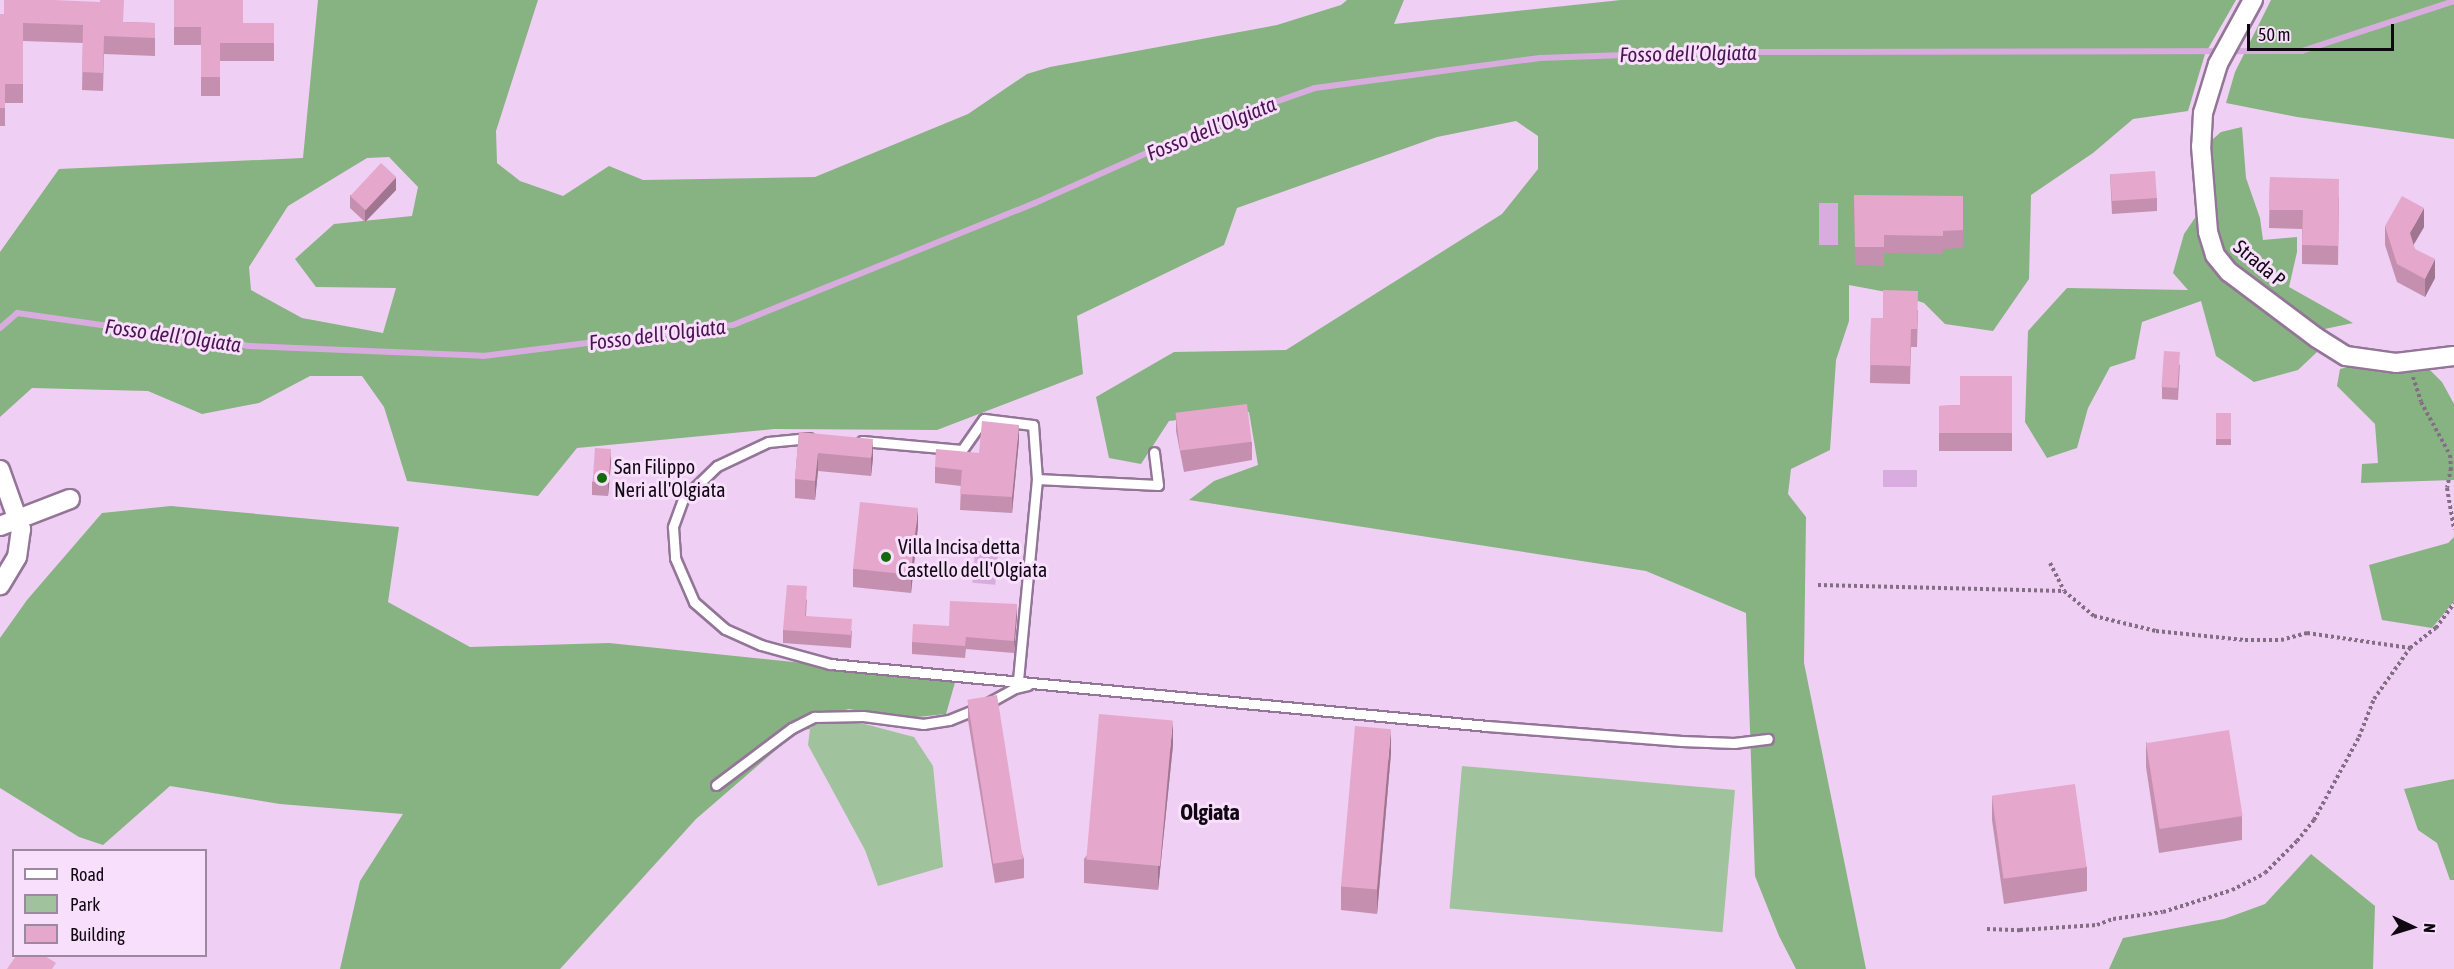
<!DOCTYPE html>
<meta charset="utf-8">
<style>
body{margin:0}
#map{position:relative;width:2454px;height:969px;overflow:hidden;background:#efcff3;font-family:"Asap Condensed",sans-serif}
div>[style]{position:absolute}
.green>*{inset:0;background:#a0c39d;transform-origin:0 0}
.forest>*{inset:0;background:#86b381}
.water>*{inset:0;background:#d9acdf;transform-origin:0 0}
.stream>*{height:6px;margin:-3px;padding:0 3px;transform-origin:3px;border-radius:3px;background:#d9acdf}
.path>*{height:4px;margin-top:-2px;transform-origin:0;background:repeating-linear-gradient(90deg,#836e86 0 3px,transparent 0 6px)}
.roads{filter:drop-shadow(2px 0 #937697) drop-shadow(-2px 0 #937697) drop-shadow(0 2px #937697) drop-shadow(0 -2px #937697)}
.service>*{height:9px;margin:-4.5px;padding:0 4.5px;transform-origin:4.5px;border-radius:4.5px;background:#fff}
.minor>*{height:18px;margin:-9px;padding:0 9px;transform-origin:9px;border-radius:9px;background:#fff}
.wall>*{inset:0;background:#c590af;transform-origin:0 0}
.shaded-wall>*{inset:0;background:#a0758f}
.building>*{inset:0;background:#e5a7cc;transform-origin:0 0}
.dots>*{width:16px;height:16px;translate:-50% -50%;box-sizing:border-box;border:3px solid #f8dffc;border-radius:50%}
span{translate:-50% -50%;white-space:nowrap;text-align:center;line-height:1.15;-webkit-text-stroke:6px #f8dffc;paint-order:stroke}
.street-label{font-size:20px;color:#110713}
.poi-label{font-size:20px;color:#110713}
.left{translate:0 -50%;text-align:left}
.water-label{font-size:21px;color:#4a1452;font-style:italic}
.quarter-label{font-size:22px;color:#110713;font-weight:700}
.legend{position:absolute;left:12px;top:849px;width:195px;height:108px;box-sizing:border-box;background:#f8dffc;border:2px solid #9c899f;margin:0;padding:8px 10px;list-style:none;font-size:18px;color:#110713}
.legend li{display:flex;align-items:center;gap:12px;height:30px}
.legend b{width:30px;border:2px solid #9c899f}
.north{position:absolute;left:2382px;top:897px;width:60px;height:60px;-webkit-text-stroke:4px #f8dffc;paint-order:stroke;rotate:94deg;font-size:16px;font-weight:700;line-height:24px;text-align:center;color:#110713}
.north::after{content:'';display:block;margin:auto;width:21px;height:27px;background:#110713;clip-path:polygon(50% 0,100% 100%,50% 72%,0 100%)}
.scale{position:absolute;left:2247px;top:24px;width:147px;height:27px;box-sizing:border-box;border:3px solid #110713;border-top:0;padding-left:8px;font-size:18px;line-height:21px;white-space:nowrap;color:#110713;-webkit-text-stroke:4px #f8dffc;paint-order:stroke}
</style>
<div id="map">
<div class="green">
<div style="clip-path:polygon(816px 721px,857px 722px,914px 737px,933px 766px,943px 867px,878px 886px,865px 850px,808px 745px,810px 729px)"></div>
<div style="left:1462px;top:766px;width:274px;height:143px;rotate:5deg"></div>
</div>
<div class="forest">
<div style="clip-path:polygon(evenodd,318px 0,538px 0,496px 131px,497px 163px,520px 181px,563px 196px,609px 166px,643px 180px,815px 177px,968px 114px,1027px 74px,1050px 67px,1277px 25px,1341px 5px,1347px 0,1404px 0,1394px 24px,1621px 0,2236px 0,2205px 54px,2188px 111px,2133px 119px,2093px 153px,2031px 195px,2029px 279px,1993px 331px,1945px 324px,1924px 303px,1897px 294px,1849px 285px,1849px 321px,1836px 360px,1830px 450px,1791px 469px,1788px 494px,1806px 517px,1804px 663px,1866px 969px,1796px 969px,1779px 936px,1755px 876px,1746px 613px,1646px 571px,1189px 500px,1214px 481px,1258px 465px,1249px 412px,1169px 421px,1141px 464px,1109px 458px,1096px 397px,1174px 352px,1286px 350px,1502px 214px,1538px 169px,1538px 136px,1516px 121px,1437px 137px,1237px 208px,1224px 245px,1077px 316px,1083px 374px,937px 430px,774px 429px,577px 448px,538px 496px,407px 481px,384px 407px,362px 376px,310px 376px,259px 403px,202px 414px,148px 391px,32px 388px,0 417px,0 252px,59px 169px,303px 158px,318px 0,389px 157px,418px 187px,412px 216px,334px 224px,295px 259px,316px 287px,396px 288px,383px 333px,302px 318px,251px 290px,249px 267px,288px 206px,367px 158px,389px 157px)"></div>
<div style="clip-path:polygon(2271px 0,2454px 0,2454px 139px,2297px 117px,2226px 103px,2235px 72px)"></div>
<div style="clip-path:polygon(2242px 127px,2246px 178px,2260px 218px,2263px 240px,2297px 237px,2297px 252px,2289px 287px,2353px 323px,2296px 335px,2317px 352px,2298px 370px,2254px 382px,2216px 356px,2201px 301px,2142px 322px,2135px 359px,2110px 367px,2088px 408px,2077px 448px,2047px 458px,2025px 422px,2028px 331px,2067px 288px,2188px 290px,2173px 273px,2184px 234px,2214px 190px,2197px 153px,2221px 132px)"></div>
<div style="clip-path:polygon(2352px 366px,2407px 371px,2428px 368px,2442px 382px,2454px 404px,2454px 480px,2361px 483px,2362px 464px,2378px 463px,2375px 424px,2337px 386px,2340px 369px)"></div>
<div style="clip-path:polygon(171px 506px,399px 527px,388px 602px,470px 647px,609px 643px,956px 679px,946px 714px,899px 719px,849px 709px,809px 719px,810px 729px,799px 730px,696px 819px,560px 969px,340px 969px,360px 881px,403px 814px,280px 804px,170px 786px,103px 845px,79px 837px,0 788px,0 638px,27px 600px,102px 513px)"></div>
<div style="clip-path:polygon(2454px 537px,2454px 601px,2432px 628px,2382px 620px,2369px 565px,2448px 543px)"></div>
<div style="clip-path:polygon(2454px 779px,2454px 880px,2450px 880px,2437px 843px,2418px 830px,2404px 789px)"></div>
<div style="clip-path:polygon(2311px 854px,2375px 906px,2373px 969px,2109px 969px,2123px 938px,2224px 919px,2265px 904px)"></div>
</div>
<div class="water">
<div style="left:1819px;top:203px;width:19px;height:42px"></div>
<div style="left:1917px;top:470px;width:17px;height:34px;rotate:90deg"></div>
<div style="left:976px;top:541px;width:23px;height:42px;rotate:5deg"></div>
</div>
<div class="stream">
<div style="left:0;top:328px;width:23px;rotate:-41deg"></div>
<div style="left:17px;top:313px;width:233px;rotate:8.1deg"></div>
<div style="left:248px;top:346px;width:235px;rotate:2.4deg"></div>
<div style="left:483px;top:356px;width:252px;rotate:-7.1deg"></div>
<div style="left:733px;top:325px;width:326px;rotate:-22deg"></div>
<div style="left:1035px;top:203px;width:188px;rotate:-24.1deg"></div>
<div style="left:1207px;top:126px;width:114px;rotate:-19.4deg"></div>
<div style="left:1315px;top:88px;width:227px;rotate:-7.6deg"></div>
<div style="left:1540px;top:58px;width:169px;rotate:-2deg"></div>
<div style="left:1709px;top:52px;width:593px;rotate:-0.1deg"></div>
<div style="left:2302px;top:51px;width:160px;rotate:-18.2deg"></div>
</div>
<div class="path">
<div style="left:2413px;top:377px;width:26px;rotate:72deg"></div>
<div style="left:2421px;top:402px;width:60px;rotate:61.3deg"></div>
<div style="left:2450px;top:455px;width:13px;rotate:86deg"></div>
<div style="left:2451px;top:468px;width:20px;rotate:101deg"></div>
<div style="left:2447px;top:488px;width:42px;rotate:80.3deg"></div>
<div style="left:2050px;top:563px;width:31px;rotate:63deg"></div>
<div style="left:2064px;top:591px;width:39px;rotate:40deg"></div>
<div style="left:2094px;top:616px;width:64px;rotate:13.6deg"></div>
<div style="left:2156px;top:631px;width:89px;rotate:5.8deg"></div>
<div style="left:2245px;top:640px;width:36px"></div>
<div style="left:2281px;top:640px;width:27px;rotate:-15deg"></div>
<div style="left:2307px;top:633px;width:104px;rotate:8.3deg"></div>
<div style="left:2410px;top:648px;width:33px;rotate:-38deg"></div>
<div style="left:2436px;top:628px;width:31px;rotate:-54deg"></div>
<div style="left:1818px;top:585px;width:246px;rotate:1.4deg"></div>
<div style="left:1987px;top:929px;width:33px;rotate:2deg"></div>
<div style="left:2020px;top:930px;width:77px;rotate:-3.7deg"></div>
<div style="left:2097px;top:925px;width:17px;rotate:-21deg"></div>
<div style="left:2113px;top:919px;width:50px;rotate:-8deg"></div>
<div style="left:2163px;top:912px;width:72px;rotate:-17.7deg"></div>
<div style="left:2232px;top:890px;width:37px;rotate:-27deg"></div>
<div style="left:2265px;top:873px;width:45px;rotate:-45deg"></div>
<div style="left:2297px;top:841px;width:27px;rotate:-51deg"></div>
<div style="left:2314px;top:820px;width:94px;rotate:-61.5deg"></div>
<div style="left:2359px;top:737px;width:41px;rotate:-68.5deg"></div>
<div style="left:2374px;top:699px;width:62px;rotate:-54.8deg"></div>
</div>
<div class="roads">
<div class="service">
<div style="left:809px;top:438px;width:41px;rotate:174.4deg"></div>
<div style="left:768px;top:442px;width:56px;rotate:154.8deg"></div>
<div style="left:717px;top:466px;width:47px;rotate:135.9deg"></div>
<div style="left:683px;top:499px;width:30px;rotate:110deg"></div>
<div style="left:673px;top:527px;width:31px;rotate:86deg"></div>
<div style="left:675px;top:558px;width:48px;rotate:66.6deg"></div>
<div style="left:694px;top:602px;width:41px;rotate:41.1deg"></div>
<div style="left:725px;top:629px;width:39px;rotate:24deg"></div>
<div style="left:761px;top:645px;width:72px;rotate:15.4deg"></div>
<div style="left:830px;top:664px;width:660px;rotate:5.39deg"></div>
<div style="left:1487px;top:726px;width:195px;rotate:4.4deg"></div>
<div style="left:1681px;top:741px;width:53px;rotate:2.2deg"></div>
<div style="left:1734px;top:743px;width:34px;rotate:-7deg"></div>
<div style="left:862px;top:441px;width:100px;rotate:5.1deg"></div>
<div style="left:962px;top:450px;width:38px;rotate:-55deg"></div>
<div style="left:984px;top:419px;width:49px;rotate:7deg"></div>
<div style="left:1033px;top:425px;width:54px;rotate:85.8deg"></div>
<div style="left:1037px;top:479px;width:203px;rotate:95.4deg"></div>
<div style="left:1037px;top:479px;width:121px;rotate:2.8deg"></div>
<div style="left:1158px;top:485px;width:33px;rotate:-97deg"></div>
<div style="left:716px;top:785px;width:95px;rotate:-36.9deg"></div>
<div style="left:792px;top:728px;width:25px;rotate:-27deg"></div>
<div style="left:814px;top:717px;width:49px;rotate:-1.2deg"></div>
<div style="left:863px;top:716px;width:61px;rotate:7.6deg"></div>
<div style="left:923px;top:724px;width:26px;rotate:-9deg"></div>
<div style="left:949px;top:720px;width:32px;rotate:-22deg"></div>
<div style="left:979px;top:708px;width:41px;rotate:-29.1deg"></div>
<div style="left:1015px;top:688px;width:13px;rotate:-13deg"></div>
</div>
<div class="minor">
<div style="left:2253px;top:0;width:73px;rotate:118.7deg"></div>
<div style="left:2218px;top:64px;width:51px;rotate:107deg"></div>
<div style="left:2203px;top:113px;width:33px;rotate:93deg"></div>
<div style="left:2201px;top:146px;width:86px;rotate:85.3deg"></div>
<div style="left:2208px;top:232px;width:24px;rotate:73deg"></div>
<div style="left:2215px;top:255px;width:22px;rotate:51deg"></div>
<div style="left:2229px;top:272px;width:110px;rotate:36.9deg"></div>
<div style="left:2317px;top:338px;width:34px;rotate:32deg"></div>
<div style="left:2346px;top:356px;width:50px;rotate:8deg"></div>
<div style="left:2396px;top:363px;width:58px;rotate:-6.9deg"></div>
<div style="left:0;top:470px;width:63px;rotate:70.4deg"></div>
<div style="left:21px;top:529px;width:28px;rotate:98deg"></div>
<div style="left:17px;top:557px;width:33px;rotate:121deg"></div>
<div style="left:0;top:526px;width:75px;rotate:-21.1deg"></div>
</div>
</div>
<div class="wall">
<div style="clip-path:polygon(174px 0,243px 23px,274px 23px,274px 61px,220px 61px,220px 96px,201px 96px,201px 45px,174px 45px)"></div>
<div style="clip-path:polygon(0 14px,124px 22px,155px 23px,155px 56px,104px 54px,103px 91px,82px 90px,83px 43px,23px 41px,23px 103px,5px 103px,5px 126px,0 126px)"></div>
<div style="clip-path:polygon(2110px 174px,2157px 198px,2157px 211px,2112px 214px)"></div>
<div style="clip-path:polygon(2270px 177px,2339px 197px,2338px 265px,2302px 264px,2302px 229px,2269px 228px)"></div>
<div style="clip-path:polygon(396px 190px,365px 222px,350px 208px,350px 195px)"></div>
<div style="clip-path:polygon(1854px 195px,1963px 196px,1963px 248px,1943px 249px,1943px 254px,1884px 253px,1884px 266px,1855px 265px)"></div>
<div style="clip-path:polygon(2385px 226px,2424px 227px,2413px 245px,2415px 249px,2435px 278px,2425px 297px,2397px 282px,2385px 245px)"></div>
<div style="clip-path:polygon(1918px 310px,1917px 347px,1911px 347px,1910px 384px,1870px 383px,1871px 318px,1883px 318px)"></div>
<div style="clip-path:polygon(2180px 364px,2178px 400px,2162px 399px,2162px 387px)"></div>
<div style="clip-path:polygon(2012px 376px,2012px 451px,1939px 451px,1939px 406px,1960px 405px)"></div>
<div style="clip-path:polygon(1176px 413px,1252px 442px,1252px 460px,1184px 472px,1176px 431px)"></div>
<div style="left:2216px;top:413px;width:15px;height:32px"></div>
<div style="clip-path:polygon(799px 432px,873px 458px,871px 476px,818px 471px,815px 500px,795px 498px,795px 479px)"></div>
<div style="clip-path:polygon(1019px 440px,1012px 513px,960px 510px,961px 486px,935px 483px,935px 467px)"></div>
<div style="clip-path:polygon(611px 462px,608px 496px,592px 495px,592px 482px)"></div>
<div style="clip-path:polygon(918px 526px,911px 593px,853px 587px,853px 569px)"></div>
<div style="clip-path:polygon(807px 599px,806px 616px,852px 631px,851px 648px,783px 643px,783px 630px)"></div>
<div style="clip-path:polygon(1017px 616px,1014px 653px,966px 649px,965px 658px,912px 654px,912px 642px,949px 626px)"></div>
<div style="clip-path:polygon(968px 701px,1024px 859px,1024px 878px,995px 883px,968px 720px)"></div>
<div style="clip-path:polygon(2146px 742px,2242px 816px,2242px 840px,2159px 853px,2146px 767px)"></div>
<div style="clip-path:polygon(1173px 745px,1158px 890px,1084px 883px,1084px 859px)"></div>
<div style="clip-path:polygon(1391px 753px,1377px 914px,1341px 910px,1341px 886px)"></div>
<div style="clip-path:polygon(1992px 796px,2087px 867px,2087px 891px,2004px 904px,1992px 820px)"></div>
</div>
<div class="shaded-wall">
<div style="clip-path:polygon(396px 177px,396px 190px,365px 222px,365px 209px)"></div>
<div style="clip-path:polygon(2424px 208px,2424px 227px,2410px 251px,2410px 233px)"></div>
<div style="clip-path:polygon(2435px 259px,2435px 278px,2425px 297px,2425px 279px)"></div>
<div style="clip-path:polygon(1019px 425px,1019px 440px,1012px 513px,1012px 497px)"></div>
<div style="clip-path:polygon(873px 439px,873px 458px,871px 476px,871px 458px)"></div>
<div style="clip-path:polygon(611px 449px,611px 462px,608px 496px,608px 484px)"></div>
<div style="clip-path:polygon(818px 453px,818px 471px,815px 500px,815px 481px)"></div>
<div style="clip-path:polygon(918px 508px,918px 526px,911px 593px,911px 575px)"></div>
<div style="clip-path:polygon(1017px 604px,1017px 616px,1014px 653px,1014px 641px)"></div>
<div style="clip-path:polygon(1173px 721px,1173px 745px,1158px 890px,1158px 866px)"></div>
<div style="clip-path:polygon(1391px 729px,1391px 753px,1377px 914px,1377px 890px)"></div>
</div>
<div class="building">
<div style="clip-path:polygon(4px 0,53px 0,100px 2px,100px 0,124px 0,123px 22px,155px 23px,155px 38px,104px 36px,103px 73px,82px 72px,83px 25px,23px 23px,23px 84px,5px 84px,5px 108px,0 108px,0 14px,4px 14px)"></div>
<div style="clip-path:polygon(174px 0,243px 0,243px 23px,274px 23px,274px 43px,220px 43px,220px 77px,201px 77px,201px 27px,174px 27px)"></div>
<div style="left:381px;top:163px;width:21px;height:45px;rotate:43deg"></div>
<div style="left:2155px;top:171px;width:27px;height:45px;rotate:86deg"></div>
<div style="clip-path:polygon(2270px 177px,2339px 179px,2338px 246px,2302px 245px,2303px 210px,2269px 210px)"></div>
<div style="clip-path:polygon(1854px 195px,1963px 196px,1963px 230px,1943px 231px,1943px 236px,1884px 235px,1884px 247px,1855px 247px)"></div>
<div style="clip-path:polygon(2402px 196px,2424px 208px,2410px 233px,2415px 249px,2435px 259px,2425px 279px,2397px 264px,2385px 226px)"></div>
<div style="clip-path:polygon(1883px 290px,1918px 291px,1917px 329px,1911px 329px,1910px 366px,1870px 365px,1871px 318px,1883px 318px)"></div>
<div style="left:2164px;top:351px;width:16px;height:36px;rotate:4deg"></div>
<div style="clip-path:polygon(1960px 376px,2012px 376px,2012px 433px,1939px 433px,1939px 406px,1960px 405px)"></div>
<div style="left:1247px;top:404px;width:38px;height:72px;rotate:83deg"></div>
<div style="left:2216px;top:413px;width:15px;height:26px"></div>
<div style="clip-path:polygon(982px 421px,1019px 425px,1012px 497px,960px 494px,962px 470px,935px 467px,936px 449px,979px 453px)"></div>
<div style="clip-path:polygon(799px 432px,873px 439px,871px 458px,818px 453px,815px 481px,795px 479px)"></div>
<div style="left:595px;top:448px;width:16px;height:34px;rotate:4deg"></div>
<div style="left:860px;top:502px;width:58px;height:67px;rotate:6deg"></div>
<div style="clip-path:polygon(787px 585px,807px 586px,805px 616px,852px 619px,851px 635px,783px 630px)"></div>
<div style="clip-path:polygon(950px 601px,1017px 604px,1014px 641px,966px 637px,965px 646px,912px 642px,913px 624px,949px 626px)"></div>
<div style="left:997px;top:695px;width:166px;height:30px;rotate:81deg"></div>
<div style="left:1099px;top:714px;width:74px;height:146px;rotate:5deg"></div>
<div style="left:1355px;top:726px;width:36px;height:161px;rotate:5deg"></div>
<div style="left:2229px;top:730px;width:87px;height:84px;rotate:81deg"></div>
<div style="left:2075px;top:784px;width:84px;height:84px;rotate:82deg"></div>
<div style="clip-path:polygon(16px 956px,45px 956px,56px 963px,52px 969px,7px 969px)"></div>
</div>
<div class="dots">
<div style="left:602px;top:478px;background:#156a10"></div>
<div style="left:886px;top:557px;background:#156a10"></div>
</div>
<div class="street-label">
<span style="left:2260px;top:263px;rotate:40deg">Strada P</span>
</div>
<div class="poi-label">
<span class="left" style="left:614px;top:478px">San Filippo<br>Neri all'Olgiata</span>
<span class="left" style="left:898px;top:558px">Villa Incisa detta<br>Castello dell'Olgiata</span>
</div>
<div class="water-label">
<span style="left:1688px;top:53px;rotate:-1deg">Fosso dell’Olgiata</span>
<span style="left:1211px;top:128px;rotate:-22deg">Fosso dell’Olgiata</span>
<span style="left:657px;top:334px;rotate:-7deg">Fosso dell’Olgiata</span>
<span style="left:173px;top:335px;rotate:8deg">Fosso dell’Olgiata</span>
</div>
<div class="quarter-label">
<span style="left:1210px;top:813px">Olgiata</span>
</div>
<ul class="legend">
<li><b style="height:8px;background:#fff"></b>Road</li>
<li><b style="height:16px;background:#a0c39d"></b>Park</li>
<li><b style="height:16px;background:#e5a7cc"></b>Building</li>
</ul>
<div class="north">N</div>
<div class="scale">50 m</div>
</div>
